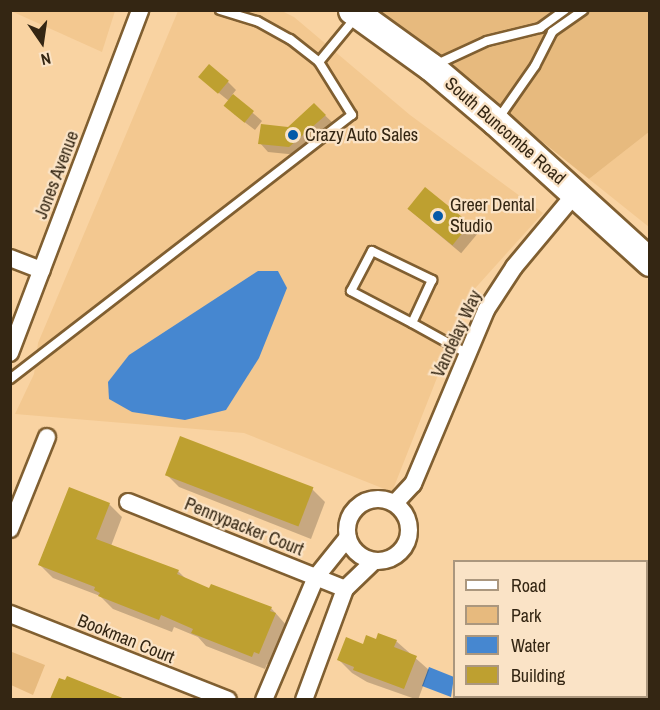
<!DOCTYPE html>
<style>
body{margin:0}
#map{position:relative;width:660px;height:710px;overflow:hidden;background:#f9d3a2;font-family:"Archivo Narrow",sans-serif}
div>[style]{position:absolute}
.built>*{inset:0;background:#f3c890}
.green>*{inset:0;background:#e7ba7e}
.water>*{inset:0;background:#4687d0}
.shadow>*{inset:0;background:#0003;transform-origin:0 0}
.building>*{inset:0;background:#bea030;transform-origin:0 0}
.roads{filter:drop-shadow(2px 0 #805f31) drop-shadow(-2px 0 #805f31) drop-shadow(0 2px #805f31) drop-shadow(0 -2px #805f31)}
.lane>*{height:8px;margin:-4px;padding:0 4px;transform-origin:4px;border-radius:4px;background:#fff}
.street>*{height:16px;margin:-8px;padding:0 8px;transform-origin:8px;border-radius:8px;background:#fff}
.street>.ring{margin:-8px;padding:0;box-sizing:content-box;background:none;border:16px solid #fff;border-radius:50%}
.primary>*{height:27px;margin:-13.5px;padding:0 13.5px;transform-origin:13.5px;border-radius:13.5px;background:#fff}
.dots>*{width:16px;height:16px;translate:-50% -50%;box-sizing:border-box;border:3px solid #fae3c6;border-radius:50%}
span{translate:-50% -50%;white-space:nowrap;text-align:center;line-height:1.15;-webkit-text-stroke:4.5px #fae3c6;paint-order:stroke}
.street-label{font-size:18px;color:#342613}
.poi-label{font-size:18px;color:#342613}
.left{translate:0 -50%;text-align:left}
.frame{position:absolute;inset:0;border:12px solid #342613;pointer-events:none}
.legend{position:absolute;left:453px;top:560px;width:195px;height:138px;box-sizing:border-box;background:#fae3c6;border:2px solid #ab977e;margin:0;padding:8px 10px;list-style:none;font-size:18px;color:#342613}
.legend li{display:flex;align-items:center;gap:12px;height:30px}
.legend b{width:30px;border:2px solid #ab977e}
.north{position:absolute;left:12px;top:12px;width:60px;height:60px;-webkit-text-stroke:4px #fae3c6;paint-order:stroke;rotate:167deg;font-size:16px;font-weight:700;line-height:24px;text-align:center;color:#342613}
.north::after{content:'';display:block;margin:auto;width:21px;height:27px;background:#342613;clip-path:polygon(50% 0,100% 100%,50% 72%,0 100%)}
</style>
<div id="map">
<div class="built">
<div style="clip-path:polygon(11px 11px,115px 11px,102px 52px)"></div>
<div style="clip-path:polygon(178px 11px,282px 11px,294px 17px,410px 115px,543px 213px,470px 294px,392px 492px,244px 433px,15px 414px,34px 374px,38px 343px)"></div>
<div style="clip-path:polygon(649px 132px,649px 227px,589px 179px)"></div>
</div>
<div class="green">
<div style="clip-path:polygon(378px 11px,649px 11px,649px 132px,589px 179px)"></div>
<div style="clip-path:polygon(12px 652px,45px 665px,33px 695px,11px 685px)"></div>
</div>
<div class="water">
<div style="clip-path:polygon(258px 271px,278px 271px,287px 288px,259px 358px,226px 410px,185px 420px,132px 412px,109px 399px,108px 382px,129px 355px)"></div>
<div style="clip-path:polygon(429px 667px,454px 677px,451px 697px,422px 686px)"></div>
</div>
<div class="shadow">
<div style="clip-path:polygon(228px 82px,236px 90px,232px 95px,262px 121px,255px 130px,234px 114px,229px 101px,209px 85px)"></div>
<div style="clip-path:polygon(314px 105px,334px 124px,298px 155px,268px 152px,260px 143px,289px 128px)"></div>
<div style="left:425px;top:189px;width:69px;height:26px;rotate:40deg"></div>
<div style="clip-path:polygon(166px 474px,312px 489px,325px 502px,311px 539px,179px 487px)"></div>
<div style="clip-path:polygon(109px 504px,122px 517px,111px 546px,178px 571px,187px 580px,210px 590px,271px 608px,288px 627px,272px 666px,267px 664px,265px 669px,206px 646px,198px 637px,174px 627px,172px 632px,113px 609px,100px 596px,53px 578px,40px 565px)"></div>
<div style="clip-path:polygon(376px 641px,396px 641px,429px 670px,418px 700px,367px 682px,352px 673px,339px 660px)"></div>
<div style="clip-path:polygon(68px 678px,107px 692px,126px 700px,52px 700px,60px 680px,66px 682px)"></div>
<div style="clip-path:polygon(463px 696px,484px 696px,484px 697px,483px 700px,463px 700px)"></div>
</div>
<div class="building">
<div style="left:209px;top:64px;width:26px;height:17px;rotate:40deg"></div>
<div style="left:233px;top:94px;width:27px;height:15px;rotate:39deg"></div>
<div style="clip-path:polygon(314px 103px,326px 115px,289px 147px,258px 144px,261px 124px,288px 127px)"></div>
<div style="left:425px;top:187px;width:58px;height:28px;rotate:39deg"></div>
<div style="left:180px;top:436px;width:143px;height:42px;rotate:21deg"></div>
<div style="clip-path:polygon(69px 487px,110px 503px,96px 539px,179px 570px,177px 574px,209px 588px,211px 584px,272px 607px,270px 611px,276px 613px,259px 654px,254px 652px,252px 657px,191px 633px,193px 629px,161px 615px,159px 620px,98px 596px,100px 593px,94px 590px,95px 587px,38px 565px)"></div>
<div style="clip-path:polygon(378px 633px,397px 640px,394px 647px,417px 656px,404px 689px,353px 670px,354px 667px,337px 660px,346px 637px,363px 644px,366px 635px,376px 639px)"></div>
<div style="clip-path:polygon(67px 676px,125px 699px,50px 699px,59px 678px,65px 680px)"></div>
</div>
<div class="roads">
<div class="lane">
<div style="left:220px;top:10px;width:39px;rotate:17deg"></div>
<div style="left:257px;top:21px;width:38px;rotate:29deg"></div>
<div style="left:290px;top:39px;width:37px;rotate:38deg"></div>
<div style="left:319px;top:62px;width:58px;rotate:-50.6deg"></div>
<div style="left:435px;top:65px;width:57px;rotate:-24.8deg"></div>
<div style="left:487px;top:41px;width:55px;rotate:-13.8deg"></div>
<div style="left:540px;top:28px;width:31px;rotate:-36deg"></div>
<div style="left:498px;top:119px;width:65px;rotate:-55.1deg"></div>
<div style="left:535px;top:66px;width:38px;rotate:-63deg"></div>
<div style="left:552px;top:32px;width:38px;rotate:-35deg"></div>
<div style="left:412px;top:323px;width:69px;rotate:-152.3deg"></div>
<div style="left:351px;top:291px;width:45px;rotate:-62.3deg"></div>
<div style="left:372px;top:251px;width:67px;rotate:25.8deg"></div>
<div style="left:432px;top:280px;width:47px;rotate:114.9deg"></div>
<div style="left:412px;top:323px;width:64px;rotate:29deg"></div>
<div style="left:10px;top:379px;width:432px;rotate:-37.7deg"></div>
<div style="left:352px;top:115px;width:62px;rotate:-121.9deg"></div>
</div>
<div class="street">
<div style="left:10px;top:258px;width:34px;rotate:21deg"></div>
<div style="left:10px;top:353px;width:367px;rotate:-69.2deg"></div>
<div class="ring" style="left:347px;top:499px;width:46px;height:46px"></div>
<div style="left:128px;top:502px;width:234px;rotate:21.8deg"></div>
<div style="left:395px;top:503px;width:26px;rotate:-47deg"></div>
<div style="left:413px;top:484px;width:189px;rotate:-67.2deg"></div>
<div style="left:486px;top:310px;width:51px;rotate:-56.9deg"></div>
<div style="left:514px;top:267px;width:95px;rotate:-50.1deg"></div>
<div style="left:10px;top:529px;width:99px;rotate:-68.1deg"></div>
<div style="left:10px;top:614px;width:234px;rotate:21.5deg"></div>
<div style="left:646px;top:683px;width:4px;rotate:27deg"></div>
<div style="left:264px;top:700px;width:134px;rotate:-67.1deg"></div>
<div style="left:316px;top:577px;width:51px;rotate:-51.3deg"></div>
<div style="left:304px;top:700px;width:118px;rotate:-69.7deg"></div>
<div style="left:345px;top:589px;width:40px;rotate:-44deg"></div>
<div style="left:595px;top:700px;width:4px;rotate:-76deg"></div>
</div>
<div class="primary">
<div style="left:352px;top:10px;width:97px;rotate:35.8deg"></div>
<div style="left:431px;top:67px;width:85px;rotate:40.2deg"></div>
<div style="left:496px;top:122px;width:208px;rotate:42.3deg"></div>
</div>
</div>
<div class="dots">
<div style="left:293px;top:135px;background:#045aa8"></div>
<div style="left:438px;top:216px;background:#045aa8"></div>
</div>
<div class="street-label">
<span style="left:505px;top:131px;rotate:41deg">South Buncombe Road</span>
<span style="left:57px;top:175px;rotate:-69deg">Jones Avenue</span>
<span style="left:457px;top:334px;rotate:-65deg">Vandelay Way</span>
<span style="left:244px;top:527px;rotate:22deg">Pennypacker Court</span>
<span style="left:126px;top:639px;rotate:22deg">Bookman Court</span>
</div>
<div class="poi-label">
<span class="left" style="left:305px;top:135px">Crazy Auto Sales</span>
<span class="left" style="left:450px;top:216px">Greer Dental<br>Studio</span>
</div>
<div class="frame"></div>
<ul class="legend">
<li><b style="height:8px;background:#fff"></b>Road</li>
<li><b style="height:16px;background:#e7ba7e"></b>Park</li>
<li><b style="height:16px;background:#4687d0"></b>Water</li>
<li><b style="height:16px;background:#bea030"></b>Building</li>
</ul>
<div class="north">N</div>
</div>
